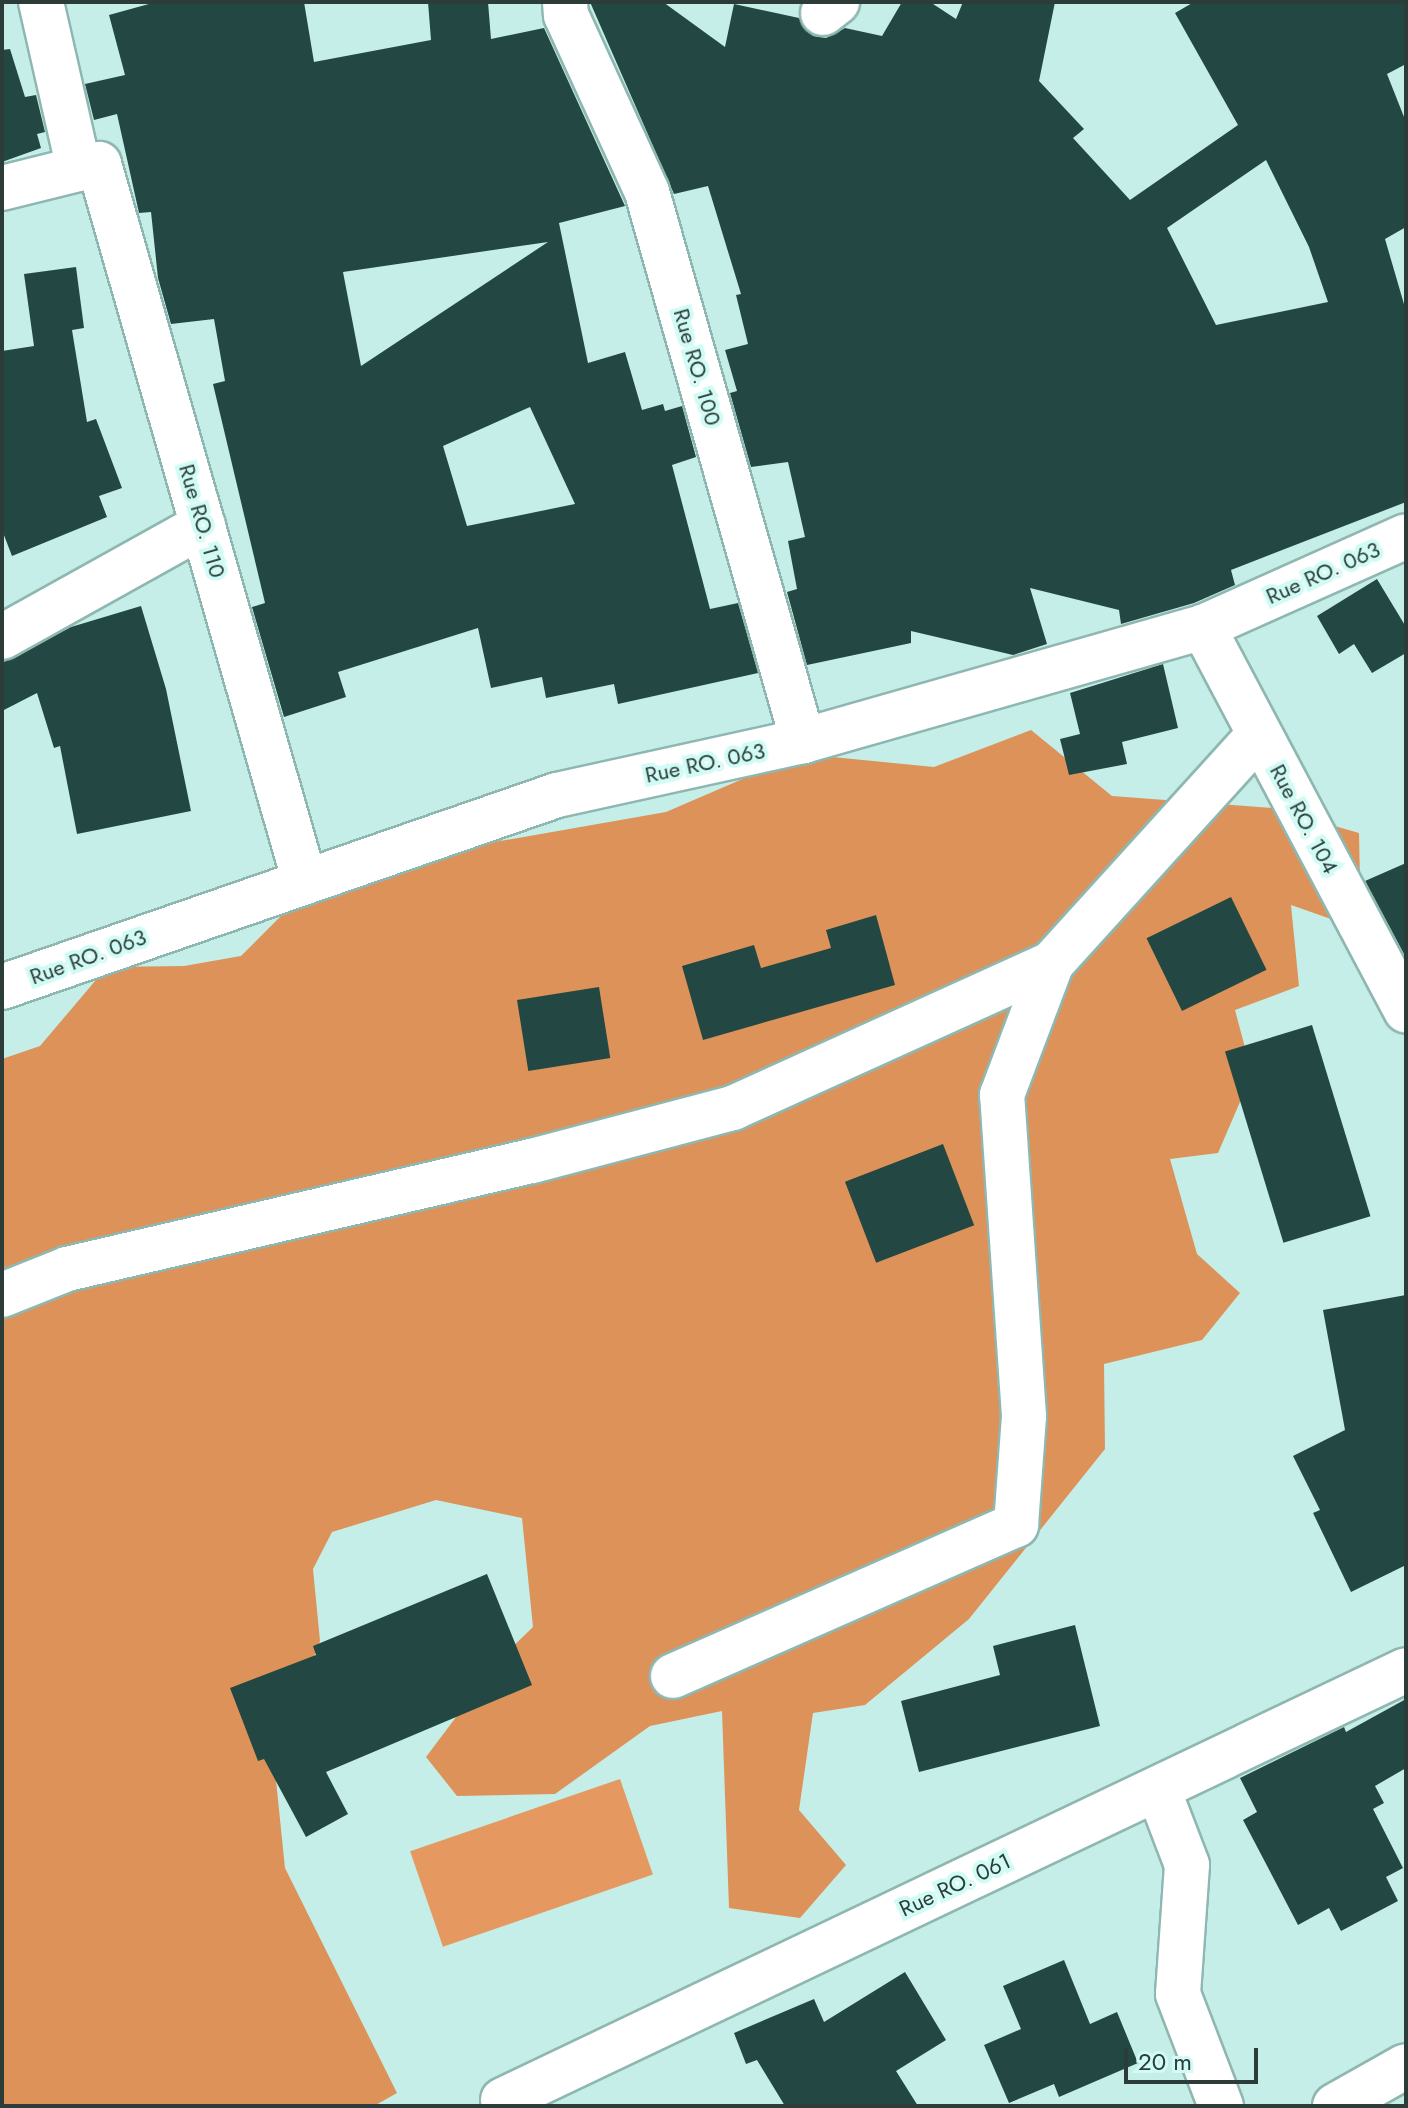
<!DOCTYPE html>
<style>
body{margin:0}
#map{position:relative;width:1408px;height:2108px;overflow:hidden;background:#c4eee7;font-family:Jost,sans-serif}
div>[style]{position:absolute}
.forest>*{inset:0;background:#dd925a}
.water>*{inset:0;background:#e59961;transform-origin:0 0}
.building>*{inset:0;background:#234844;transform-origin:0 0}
.roads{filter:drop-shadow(2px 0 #8fb7b1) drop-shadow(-2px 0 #8fb7b1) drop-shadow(0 2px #8fb7b1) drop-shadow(0 -2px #8fb7b1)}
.minor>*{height:44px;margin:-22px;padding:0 22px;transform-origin:22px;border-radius:22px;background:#fff}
span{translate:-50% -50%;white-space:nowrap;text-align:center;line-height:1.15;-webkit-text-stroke:8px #d1fbf5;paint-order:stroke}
.street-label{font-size:22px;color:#2b3c39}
.frame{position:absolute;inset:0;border:4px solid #2b3c39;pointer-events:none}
.scale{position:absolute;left:1124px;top:2048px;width:134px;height:36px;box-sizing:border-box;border:4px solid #2b3c39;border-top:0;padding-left:10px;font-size:24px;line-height:28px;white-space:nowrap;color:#2b3c39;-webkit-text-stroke:6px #d1fbf5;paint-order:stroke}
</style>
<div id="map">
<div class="forest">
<div style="clip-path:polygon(1031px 730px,1112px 796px,1272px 808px,1359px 833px,1360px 882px,1331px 919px,1291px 905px,1299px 986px,1235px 1010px,1252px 1074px,1218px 1153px,1170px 1159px,1197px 1254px,1240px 1293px,1202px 1340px,1104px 1364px,1105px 1449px,969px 1619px,865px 1705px,813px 1713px,799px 1810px,846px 1865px,800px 1918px,729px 1908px,722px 1711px,650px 1726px,555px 1794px,457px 1796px,426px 1757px,499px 1660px,533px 1627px,522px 1518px,436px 1500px,332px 1532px,313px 1569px,320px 1641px,274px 1761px,285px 1868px,397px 2093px,374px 2106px,2px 2106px,2px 1059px,40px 1046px,107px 967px,184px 966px,241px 956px,299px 898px,443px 851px,666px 812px,768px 768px,822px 756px,934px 767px)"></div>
</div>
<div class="water">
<div style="left:620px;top:1779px;width:101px;height:222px;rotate:71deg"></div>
</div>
<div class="building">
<div style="clip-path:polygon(evenodd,156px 2px,304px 2px,314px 62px,431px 40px,428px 2px,488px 2px,491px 39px,544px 28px,625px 206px,559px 223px,588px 363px,625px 352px,642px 410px,663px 404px,665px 411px,682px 406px,696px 457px,672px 465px,710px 609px,738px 603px,758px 673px,618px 704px,614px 684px,546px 698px,542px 677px,491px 688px,478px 628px,338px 672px,346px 697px,284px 717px,252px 607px,265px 603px,213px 384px,225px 381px,214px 319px,171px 324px,158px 278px,151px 212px,139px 213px,117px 114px,94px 120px,85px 84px,125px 75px,109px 15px,156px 2px,548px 242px,361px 366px,343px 272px,548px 242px,156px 2px,530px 407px,575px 504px,467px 526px,443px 446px,530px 407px)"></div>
<div style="clip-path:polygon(evenodd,590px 2px,663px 2px,725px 47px,734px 4px,799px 18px,813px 36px,826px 38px,845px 28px,882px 36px,902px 2px,930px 2px,956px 19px,963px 2px,1055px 2px,1039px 81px,1084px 129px,1073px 138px,1130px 200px,1238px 125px,1175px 13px,1194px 2px,1406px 2px,1406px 64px,1387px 74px,1406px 122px,1406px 227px,1385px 239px,1406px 311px,1406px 502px,1231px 570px,1235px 585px,1194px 603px,1121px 624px,1119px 610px,1030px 588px,1047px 644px,1013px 655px,911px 631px,911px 643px,807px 665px,787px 592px,797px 589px,788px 541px,805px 537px,788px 462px,751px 467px,730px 393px,737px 391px,725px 350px,748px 344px,736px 295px,741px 294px,708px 186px,674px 194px,590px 2px,1266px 160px,1309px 247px,1328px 302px,1216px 325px,1167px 228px,1266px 160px)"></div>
<div style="clip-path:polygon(10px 49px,25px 97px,36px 95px,45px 132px,37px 134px,41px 148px,2px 162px,2px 50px)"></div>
<div style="clip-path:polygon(76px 267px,84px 328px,72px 330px,87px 422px,96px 419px,122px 488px,99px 496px,107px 517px,12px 556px,2px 530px,2px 351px,34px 346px,24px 274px)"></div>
<div style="clip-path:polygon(1377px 579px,1406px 627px,1406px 653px,1372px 673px,1354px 644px,1339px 654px,1317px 616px)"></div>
<div style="clip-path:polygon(141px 606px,166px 689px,191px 811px,77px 834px,60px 746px,54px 748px,37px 693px,2px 711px,2px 663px,71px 627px)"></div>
<div style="clip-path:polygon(1163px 664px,1178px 728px,1122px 742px,1127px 764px,1069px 775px,1060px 739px,1080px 734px,1070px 693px)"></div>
<div style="clip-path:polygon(1406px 863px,1406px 958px,1365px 881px)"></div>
<div style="left:1231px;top:897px;width:81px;height:94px;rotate:64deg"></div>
<div style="clip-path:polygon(876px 915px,895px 985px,703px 1040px,682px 966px,754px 945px,761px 968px,831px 948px,826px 930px)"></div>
<div style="left:599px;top:987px;width:72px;height:83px;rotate:81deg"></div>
<div style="left:1312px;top:1025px;width:200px;height:91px;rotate:73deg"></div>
<div style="left:943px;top:1144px;width:87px;height:105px;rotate:69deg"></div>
<div style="clip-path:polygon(1406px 1295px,1406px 1565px,1351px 1592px,1313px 1513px,1320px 1510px,1293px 1456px,1345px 1430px,1323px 1310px)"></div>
<div style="clip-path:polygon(487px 1574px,532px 1685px,326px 1772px,348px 1814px,306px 1837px,264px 1759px,258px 1761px,230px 1688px,316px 1655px,313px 1646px)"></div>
<div style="clip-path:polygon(1075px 1625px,1100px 1726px,919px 1772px,901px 1701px,1000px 1675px,993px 1646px)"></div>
<div style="clip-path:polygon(1406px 1699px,1406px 1768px,1375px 1786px,1384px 1803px,1373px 1809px,1403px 1868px,1386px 1877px,1398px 1901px,1341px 1931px,1329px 1908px,1298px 1925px,1243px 1820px,1257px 1812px,1240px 1778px,1344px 1727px,1346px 1732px)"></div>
<div style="clip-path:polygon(1064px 1960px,1090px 2024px,1117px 2012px,1138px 2063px,1059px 2097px,1054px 2084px,1009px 2103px,984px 2045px,1021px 2029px,1003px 1986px)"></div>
<div style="clip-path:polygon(905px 1972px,946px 2040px,896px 2071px,918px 2106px,785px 2106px,757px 2060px,746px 2064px,734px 2033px,814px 1999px,824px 2022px)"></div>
</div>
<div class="roads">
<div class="minor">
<div style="left:41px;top:2px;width:171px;rotate:77.2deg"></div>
<div style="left:565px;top:2px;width:13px;rotate:86deg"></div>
<div style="left:566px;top:15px;width:195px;rotate:65.4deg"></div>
<div style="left:647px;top:192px;width:571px;rotate:74.14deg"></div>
<div style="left:823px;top:13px;width:18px;rotate:-38deg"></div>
<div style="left:2px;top:188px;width:100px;rotate:-13.9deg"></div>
<div style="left:99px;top:164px;width:744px;rotate:74deg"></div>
<div style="left:1203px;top:627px;width:434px;rotate:62.1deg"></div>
<div style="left:2px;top:637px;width:230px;rotate:-29.1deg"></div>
<div style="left:2px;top:987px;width:587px;rotate:-19.08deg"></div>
<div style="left:557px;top:795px;width:252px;rotate:-12.4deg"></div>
<div style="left:803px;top:741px;width:416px;rotate:-15.9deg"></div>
<div style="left:1203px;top:627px;width:222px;rotate:-24.1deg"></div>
<div style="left:2px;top:1295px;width:70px;rotate:-21.8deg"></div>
<div style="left:67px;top:1269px;width:477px;rotate:-13.1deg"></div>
<div style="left:532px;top:1161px;width:208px;rotate:-14.8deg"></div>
<div style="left:733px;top:1108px;width:350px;rotate:-24.4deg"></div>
<div style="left:673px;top:1676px;width:375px;rotate:-23.8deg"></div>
<div style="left:1016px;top:1525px;width:109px;rotate:-85.8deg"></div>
<div style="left:1024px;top:1416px;width:322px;rotate:-93.9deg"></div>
<div style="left:1002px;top:1095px;width:141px;rotate:-69.3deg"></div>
<div style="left:1052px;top:963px;width:308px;rotate:-47.8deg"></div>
<div style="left:1158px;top:1789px;width:81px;rotate:69.1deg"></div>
<div style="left:1187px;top:1865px;width:129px;rotate:94deg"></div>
<div style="left:1178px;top:1994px;width:120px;rotate:69deg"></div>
<div style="left:503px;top:2100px;width:1000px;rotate:-25.46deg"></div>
<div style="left:1335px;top:2106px;width:81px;rotate:-29.4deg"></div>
</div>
</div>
<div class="street-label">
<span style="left:697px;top:367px;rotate:74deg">Rue RO. 100</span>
<span style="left:202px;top:521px;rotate:74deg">Rue RO. 110</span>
<span style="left:1323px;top:573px;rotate:-24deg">Rue RO. 063</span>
<span style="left:705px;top:763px;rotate:-12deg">Rue RO. 063</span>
<span style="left:1304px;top:819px;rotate:62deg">Rue RO. 104</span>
<span style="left:88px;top:957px;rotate:-20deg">Rue RO. 063</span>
<span style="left:955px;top:1885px;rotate:-25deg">Rue RO. 061</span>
</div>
<div class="frame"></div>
<div class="scale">20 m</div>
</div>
